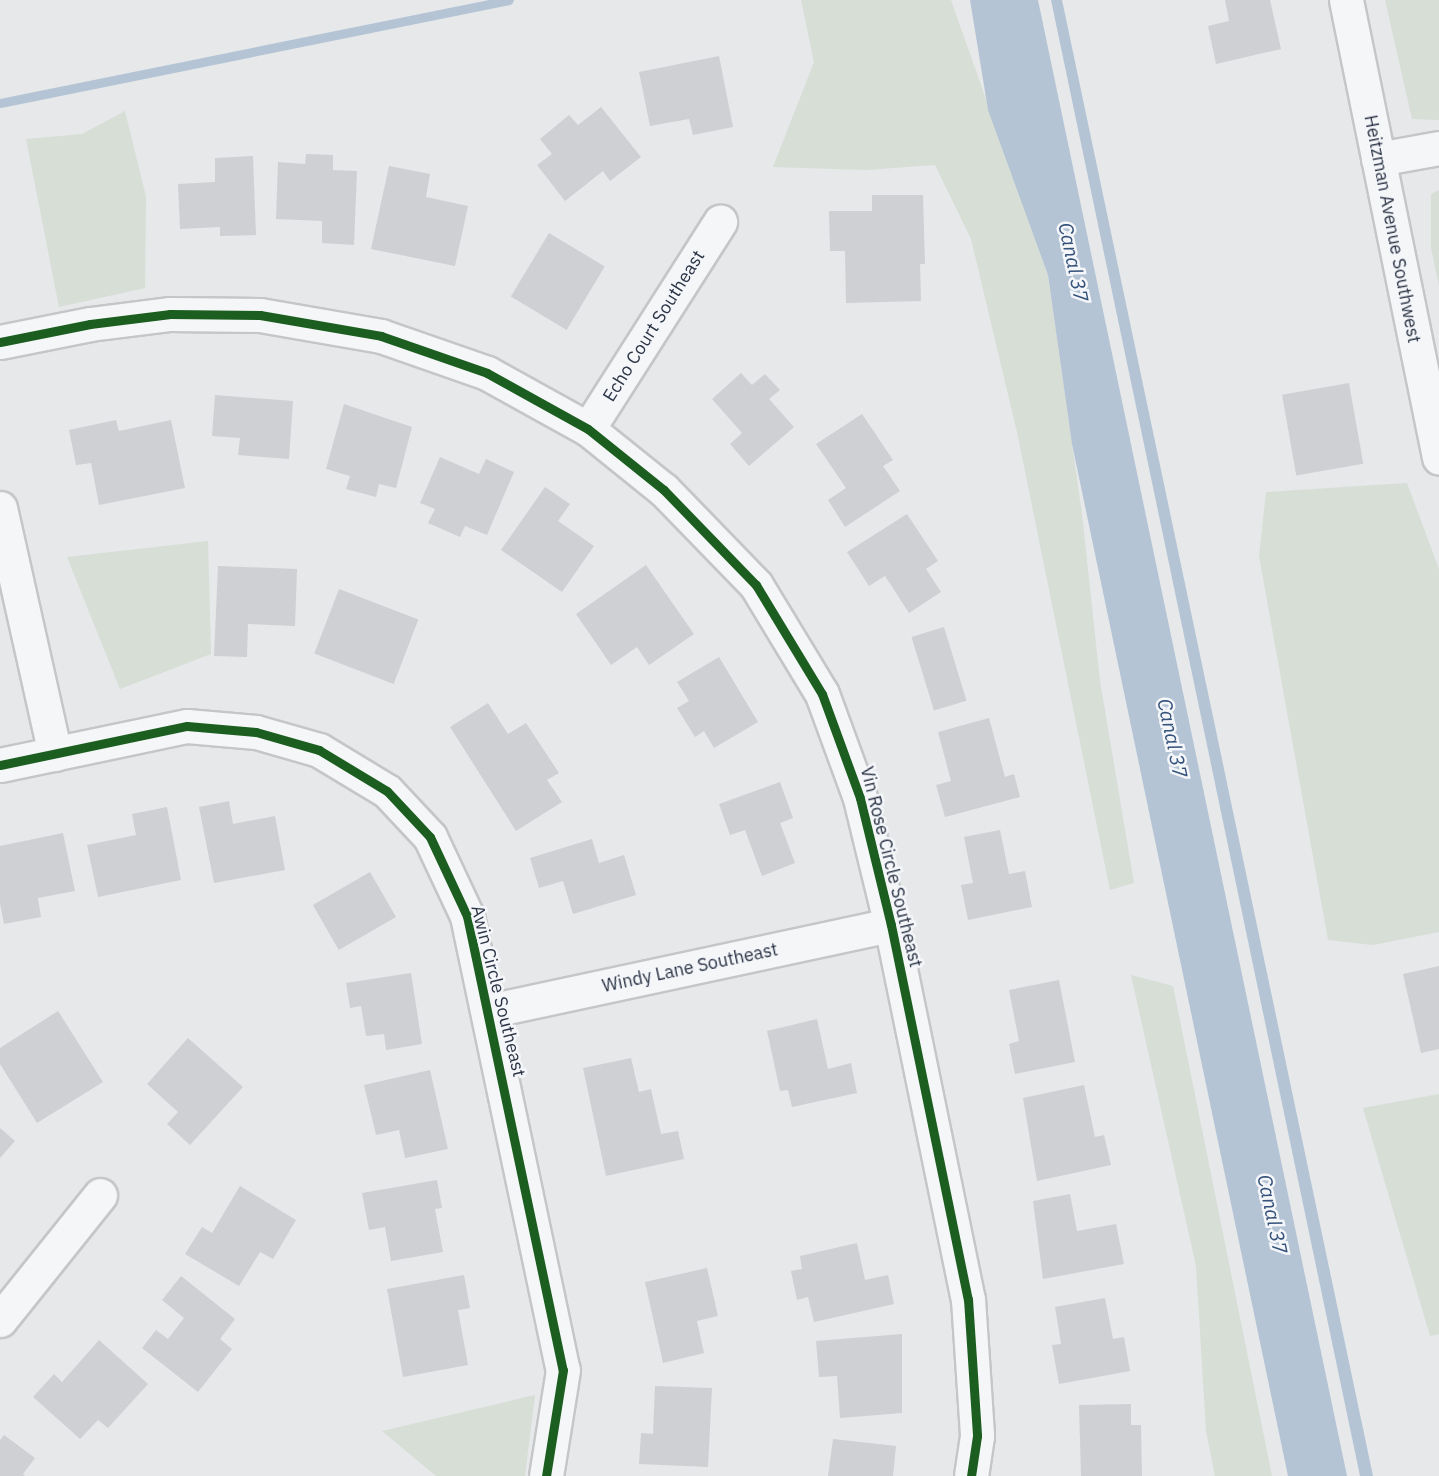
<!DOCTYPE html>
<style>
body{margin:0}
#map{position:relative;width:1439px;height:1476px;overflow:hidden;background:#e6e8ea;font-family:"IBM Plex Sans",sans-serif}
div>[style]{position:absolute}
.green>*{inset:0;background:#d6ded6}
.water>*{inset:0;background:#b4c4d5}
.stream>*{height:9px;margin:-4.5px;padding:0 4.5px;transform-origin:4.5px;border-radius:4.5px;background:#b4c4d5}
.building>*{inset:0;background:#ced0d3;transform-origin:0 0}
.roads{filter:drop-shadow(2px 0 #c4c6c8) drop-shadow(-2px 0 #c4c6c8) drop-shadow(0 2px #c4c6c8) drop-shadow(0 -2px #c4c6c8)}
.minor>*{height:33px;margin:-16.5px;padding:0 16.5px;transform-origin:16.5px;border-radius:16.5px;background:#f5f6f7}
.cycleway>*{height:9px;margin:-4.5px;padding:0 4.5px;transform-origin:4.5px;border-radius:4.5px;background:#1b5e20}
span{translate:-50% -50%;white-space:nowrap;text-align:center;line-height:1.15;-webkit-text-stroke:5px #f4f6f9;paint-order:stroke}
.street-label{font-size:18px;color:#2b3445}
.water-label{font-size:20px;color:#34527a;font-style:italic}
</style>
<div id="map">
<div class="green">
<div style="clip-path:polygon(801px 0,951px 0,1048px 275px,1082px 514px,1100px 681px,1134px 883px,1110px 890px,1017px 432px,971px 239px,935px 165px,866px 170px,773px 167px,814px 62px)"></div>
<div style="clip-path:polygon(1385px 0,1439px 0,1439px 120px,1412px 119px)"></div>
<div style="clip-path:polygon(125px 111px,146px 197px,145px 288px,59px 307px,26px 139px,82px 134px)"></div>
<div style="clip-path:polygon(1439px 190px,1439px 286px,1431px 248px,1431px 194px)"></div>
<div style="clip-path:polygon(1407px 483px,1439px 569px,1439px 932px,1373px 945px,1328px 940px,1259px 556px,1266px 492px)"></div>
<div style="clip-path:polygon(208px 541px,211px 654px,120px 689px,67px 557px)"></div>
<div style="clip-path:polygon(1131px 975px,1173px 986px,1272px 1476px,1215px 1476px,1206px 1431px,1196px 1266px)"></div>
<div style="clip-path:polygon(1439px 1094px,1439px 1334px,1430px 1336px,1363px 1108px)"></div>
<div style="clip-path:polygon(535px 1395px,525px 1476px,436px 1476px,382px 1431px)"></div>
</div>
<div class="water">
<div style="clip-path:polygon(970px 0,1038px 0,1347px 1476px,1288px 1476px,1072px 444px,1048px 275px,988px 110px)"></div>
<div style="clip-path:polygon(1051px 0,1062px 0,1373px 1476px,1360px 1476px)"></div>
</div>
<div class="stream">
<div style="left:0;top:103px;width:519px;rotate:-11.44deg"></div>
</div>
<div class="building">
<div style="clip-path:polygon(1225px 0,1270px 0,1281px 49px,1216px 64px,1208px 26px,1229px 21px)"></div>
<div style="clip-path:polygon(719px 56px,733px 127px,693px 135px,689px 119px,650px 126px,639px 72px)"></div>
<div style="clip-path:polygon(601px 107px,641px 157px,610px 181px,603px 171px,565px 201px,537px 165px,552px 154px,540px 139px,569px 115px,578px 125px)"></div>
<div style="clip-path:polygon(306px 154px,333px 155px,333px 170px,357px 171px,354px 245px,322px 243px,322px 221px,276px 219px,278px 162px,305px 164px)"></div>
<div style="clip-path:polygon(253px 156px,256px 235px,220px 236px,220px 227px,180px 229px,178px 184px,215px 182px,215px 158px)"></div>
<div style="clip-path:polygon(389px 166px,430px 174px,426px 197px,468px 206px,455px 266px,371px 249px)"></div>
<div style="clip-path:polygon(872px 195px,923px 195px,925px 264px,920px 264px,921px 301px,846px 303px,845px 251px,830px 251px,829px 211px,872px 211px)"></div>
<div style="left:549px;top:233px;width:65px;height:74px;rotate:31deg"></div>
<div style="clip-path:polygon(741px 373px,752px 385px,765px 374px,780px 390px,769px 399px,794px 427px,749px 466px,730px 444px,742px 433px,712px 399px)"></div>
<div style="left:1349px;top:383px;width:82px;height:68px;rotate:80deg"></div>
<div style="clip-path:polygon(215px 395px,293px 401px,289px 459px,238px 455px,240px 438px,212px 436px)"></div>
<div style="clip-path:polygon(344px 404px,412px 427px,396px 488px,379px 484px,376px 497px,346px 489px,350px 476px,326px 469px)"></div>
<div style="clip-path:polygon(862px 414px,893px 460px,883px 466px,900px 491px,845px 527px,828px 500px,846px 488px,816px 444px)"></div>
<div style="clip-path:polygon(116px 420px,119px 431px,171px 420px,185px 488px,99px 505px,91px 463px,76px 465px,69px 430px)"></div>
<div style="clip-path:polygon(440px 457px,479px 474px,486px 459px,514px 472px,487px 535px,465px 526px,460px 537px,428px 523px,435px 509px,420px 503px)"></div>
<div style="clip-path:polygon(545px 487px,570px 504px,558px 521px,594px 546px,562px 592px,501px 550px)"></div>
<div style="clip-path:polygon(907px 514px,938px 561px,926px 569px,941px 592px,909px 613px,885px 576px,869px 586px,847px 552px)"></div>
<div style="clip-path:polygon(646px 565px,694px 634px,649px 665px,637px 647px,611px 665px,576px 614px)"></div>
<div style="clip-path:polygon(218px 566px,297px 569px,295px 626px,248px 624px,247px 657px,214px 656px)"></div>
<div style="left:339px;top:589px;width:85px;height:69px;rotate:21deg"></div>
<div style="left:944px;top:627px;width:77px;height:34px;rotate:73deg"></div>
<div style="clip-path:polygon(719px 657px,758px 722px,714px 748px,704px 731px,695px 737px,677px 708px,689px 701px,677px 682px)"></div>
<div style="clip-path:polygon(488px 703px,508px 734px,526px 723px,559px 773px,547px 780px,562px 802px,516px 831px,450px 727px)"></div>
<div style="clip-path:polygon(989px 718px,1005px 777px,1014px 774px,1020px 797px,945px 817px,936px 785px,951px 781px,938px 732px)"></div>
<div style="clip-path:polygon(780px 782px,793px 818px,780px 823px,795px 863px,762px 876px,745px 830px,730px 835px,719px 804px)"></div>
<div style="clip-path:polygon(229px 801px,233px 824px,275px 816px,285px 870px,214px 883px,199px 807px)"></div>
<div style="clip-path:polygon(167px 807px,181px 880px,98px 897px,87px 845px,136px 835px,132px 814px)"></div>
<div style="clip-path:polygon(1000px 830px,1009px 874px,1025px 871px,1032px 907px,968px 920px,961px 885px,973px 883px,964px 837px)"></div>
<div style="clip-path:polygon(63px 833px,75px 891px,38px 898px,41px 917px,4px 924px,0 903px,0 846px)"></div>
<div style="clip-path:polygon(592px 839px,599px 863px,624px 855px,636px 895px,573px 914px,563px 881px,539px 888px,530px 858px)"></div>
<div style="left:370px;top:872px;width:52px;height:66px;rotate:60deg"></div>
<div style="clip-path:polygon(1439px 966px,1439px 1049px,1421px 1053px,1403px 974px)"></div>
<div style="clip-path:polygon(411px 973px,422px 1044px,386px 1050px,384px 1034px,366px 1036px,361px 1006px,350px 1008px,346px 983px)"></div>
<div style="clip-path:polygon(1059px 980px,1075px 1062px,1015px 1074px,1009px 1044px,1019px 1041px,1009px 990px)"></div>
<div style="clip-path:polygon(58px 1011px,103px 1082px,37px 1123px,0 1064px,0 1048px)"></div>
<div style="clip-path:polygon(817px 1019px,828px 1069px,851px 1063px,857px 1093px,792px 1107px,788px 1090px,780px 1091px,767px 1031px)"></div>
<div style="clip-path:polygon(188px 1038px,243px 1087px,190px 1145px,167px 1124px,178px 1112px,147px 1084px)"></div>
<div style="clip-path:polygon(631px 1058px,639px 1092px,651px 1089px,661px 1134px,678px 1131px,684px 1159px,606px 1176px,583px 1068px)"></div>
<div style="clip-path:polygon(430px 1070px,448px 1149px,405px 1158px,399px 1130px,376px 1135px,364px 1085px)"></div>
<div style="clip-path:polygon(1084px 1085px,1095px 1137px,1104px 1135px,1111px 1165px,1037px 1181px,1023px 1098px)"></div>
<div style="clip-path:polygon(0 1128px,15px 1141px,0 1158px)"></div>
<div style="clip-path:polygon(437px 1180px,442px 1208px,435px 1209px,443px 1252px,391px 1261px,385px 1227px,369px 1230px,362px 1193px)"></div>
<div style="clip-path:polygon(240px 1186px,296px 1220px,273px 1259px,260px 1252px,239px 1286px,185px 1254px,202px 1227px,212px 1233px)"></div>
<div style="clip-path:polygon(1070px 1194px,1077px 1231px,1116px 1224px,1124px 1264px,1043px 1279px,1033px 1201px)"></div>
<div style="clip-path:polygon(857px 1243px,865px 1280px,888px 1275px,894px 1304px,814px 1322px,808px 1297px,797px 1300px,791px 1271px,802px 1269px,800px 1256px)"></div>
<div style="clip-path:polygon(707px 1268px,718px 1316px,697px 1321px,704px 1353px,663px 1363px,645px 1282px)"></div>
<div style="clip-path:polygon(464px 1275px,470px 1308px,458px 1310px,468px 1365px,403px 1377px,387px 1289px)"></div>
<div style="clip-path:polygon(181px 1276px,235px 1319px,220px 1339px,232px 1349px,198px 1392px,142px 1348px,156px 1330px,168px 1339px,184px 1318px,162px 1300px)"></div>
<div style="clip-path:polygon(1105px 1298px,1113px 1339px,1124px 1337px,1130px 1371px,1059px 1384px,1052px 1345px,1061px 1344px,1055px 1307px)"></div>
<div style="clip-path:polygon(902px 1334px,902px 1413px,840px 1418px,837px 1376px,819px 1377px,816px 1341px)"></div>
<div style="clip-path:polygon(99px 1340px,148px 1384px,108px 1428px,98px 1420px,80px 1439px,33px 1397px,54px 1374px,62px 1382px)"></div>
<div style="clip-path:polygon(655px 1386px,712px 1388px,708px 1467px,639px 1464px,641px 1433px,653px 1434px)"></div>
<div style="clip-path:polygon(1131px 1404px,1131px 1425px,1141px 1425px,1142px 1476px,1081px 1476px,1079px 1405px)"></div>
<div style="clip-path:polygon(4px 1435px,35px 1458px,23px 1474px,25px 1476px,0 1476px,0 1440px)"></div>
<div style="clip-path:polygon(833px 1439px,896px 1446px,893px 1476px,828px 1476px)"></div>
</div>
<div class="roads">
<div class="minor">
<div style="left:1346px;top:0;width:467px;rotate:78.5deg"></div>
<div style="left:1378px;top:159px;width:62px;rotate:-10.2deg"></div>
<div style="left:0;top:342px;width:92px;rotate:-11.3deg"></div>
<div style="left:90px;top:324px;width:81px;rotate:-7.1deg"></div>
<div style="left:170px;top:314px;width:90px;rotate:0.6deg"></div>
<div style="left:260px;top:315px;width:123px;rotate:9.8deg"></div>
<div style="left:381px;top:336px;width:112px;rotate:19.2deg"></div>
<div style="left:487px;top:373px;width:115px;rotate:29deg"></div>
<div style="left:588px;top:429px;width:97px;rotate:38.8deg"></div>
<div style="left:664px;top:490px;width:132px;rotate:45.9deg"></div>
<div style="left:756px;top:585px;width:127px;rotate:58.8deg"></div>
<div style="left:822px;top:694px;width:111px;rotate:69.9deg"></div>
<div style="left:860px;top:798px;width:131px;rotate:76.3deg"></div>
<div style="left:891px;top:925px;width:382px;rotate:78.4deg"></div>
<div style="left:968px;top:1299px;width:137px;rotate:86.2deg"></div>
<div style="left:977px;top:1436px;width:40px;rotate:98.5deg"></div>
<div style="left:588px;top:429px;width:246px;rotate:-57.5deg"></div>
<div style="left:0;top:508px;width:252px;rotate:77.4deg"></div>
<div style="left:0;top:765px;width:191px;rotate:-11.8deg"></div>
<div style="left:187px;top:726px;width:69px;rotate:5deg"></div>
<div style="left:256px;top:732px;width:66px;rotate:15.9deg"></div>
<div style="left:319px;top:750px;width:79px;rotate:31.1deg"></div>
<div style="left:387px;top:791px;width:63px;rotate:46.9deg"></div>
<div style="left:430px;top:837px;width:87px;rotate:64.9deg"></div>
<div style="left:467px;top:916px;width:464px;rotate:78.1deg"></div>
<div style="left:563px;top:1370px;width:107px;rotate:99.1deg"></div>
<div style="left:489px;top:1011px;width:411px;rotate:-12.1deg"></div>
<div style="left:0;top:1320px;width:160px;rotate:-51.3deg"></div>
</div>
</div>
<div class="cycleway">
<div style="left:0;top:342px;width:92px;rotate:-11.3deg"></div>
<div style="left:90px;top:324px;width:81px;rotate:-7.1deg"></div>
<div style="left:170px;top:314px;width:90px;rotate:0.6deg"></div>
<div style="left:260px;top:315px;width:123px;rotate:9.8deg"></div>
<div style="left:381px;top:336px;width:112px;rotate:19.2deg"></div>
<div style="left:487px;top:373px;width:115px;rotate:29deg"></div>
<div style="left:588px;top:429px;width:97px;rotate:38.8deg"></div>
<div style="left:664px;top:490px;width:132px;rotate:45.9deg"></div>
<div style="left:756px;top:585px;width:127px;rotate:58.8deg"></div>
<div style="left:822px;top:694px;width:111px;rotate:69.9deg"></div>
<div style="left:860px;top:798px;width:131px;rotate:76.3deg"></div>
<div style="left:891px;top:925px;width:382px;rotate:78.4deg"></div>
<div style="left:968px;top:1299px;width:137px;rotate:86.2deg"></div>
<div style="left:977px;top:1436px;width:40px;rotate:98.5deg"></div>
<div style="left:0;top:765px;width:191px;rotate:-11.8deg"></div>
<div style="left:187px;top:726px;width:69px;rotate:5deg"></div>
<div style="left:256px;top:732px;width:66px;rotate:15.9deg"></div>
<div style="left:319px;top:750px;width:79px;rotate:31.1deg"></div>
<div style="left:387px;top:791px;width:63px;rotate:46.9deg"></div>
<div style="left:430px;top:837px;width:87px;rotate:64.9deg"></div>
<div style="left:467px;top:916px;width:464px;rotate:78.1deg"></div>
<div style="left:563px;top:1370px;width:107px;rotate:99.1deg"></div>
</div>
<div class="street-label">
<span style="left:1392px;top:229px;rotate:79deg">Heitzman Avenue Southwest</span>
<span style="left:654px;top:326px;rotate:-58deg">Echo Court Southeast</span>
<span style="left:891px;top:867px;rotate:76deg">Vin Rose Circle Southeast</span>
<span style="left:690px;top:968px;rotate:-12deg">Windy Lane Southeast</span>
<span style="left:498px;top:991px;rotate:76deg">Awin Circle Southeast</span>
</div>
<div class="water-label">
<span style="left:1074px;top:262px;rotate:78deg">Canal 37</span>
<span style="left:1173px;top:738px;rotate:78deg">Canal 37</span>
<span style="left:1273px;top:1214px;rotate:78deg">Canal 37</span>
</div>
</div>
